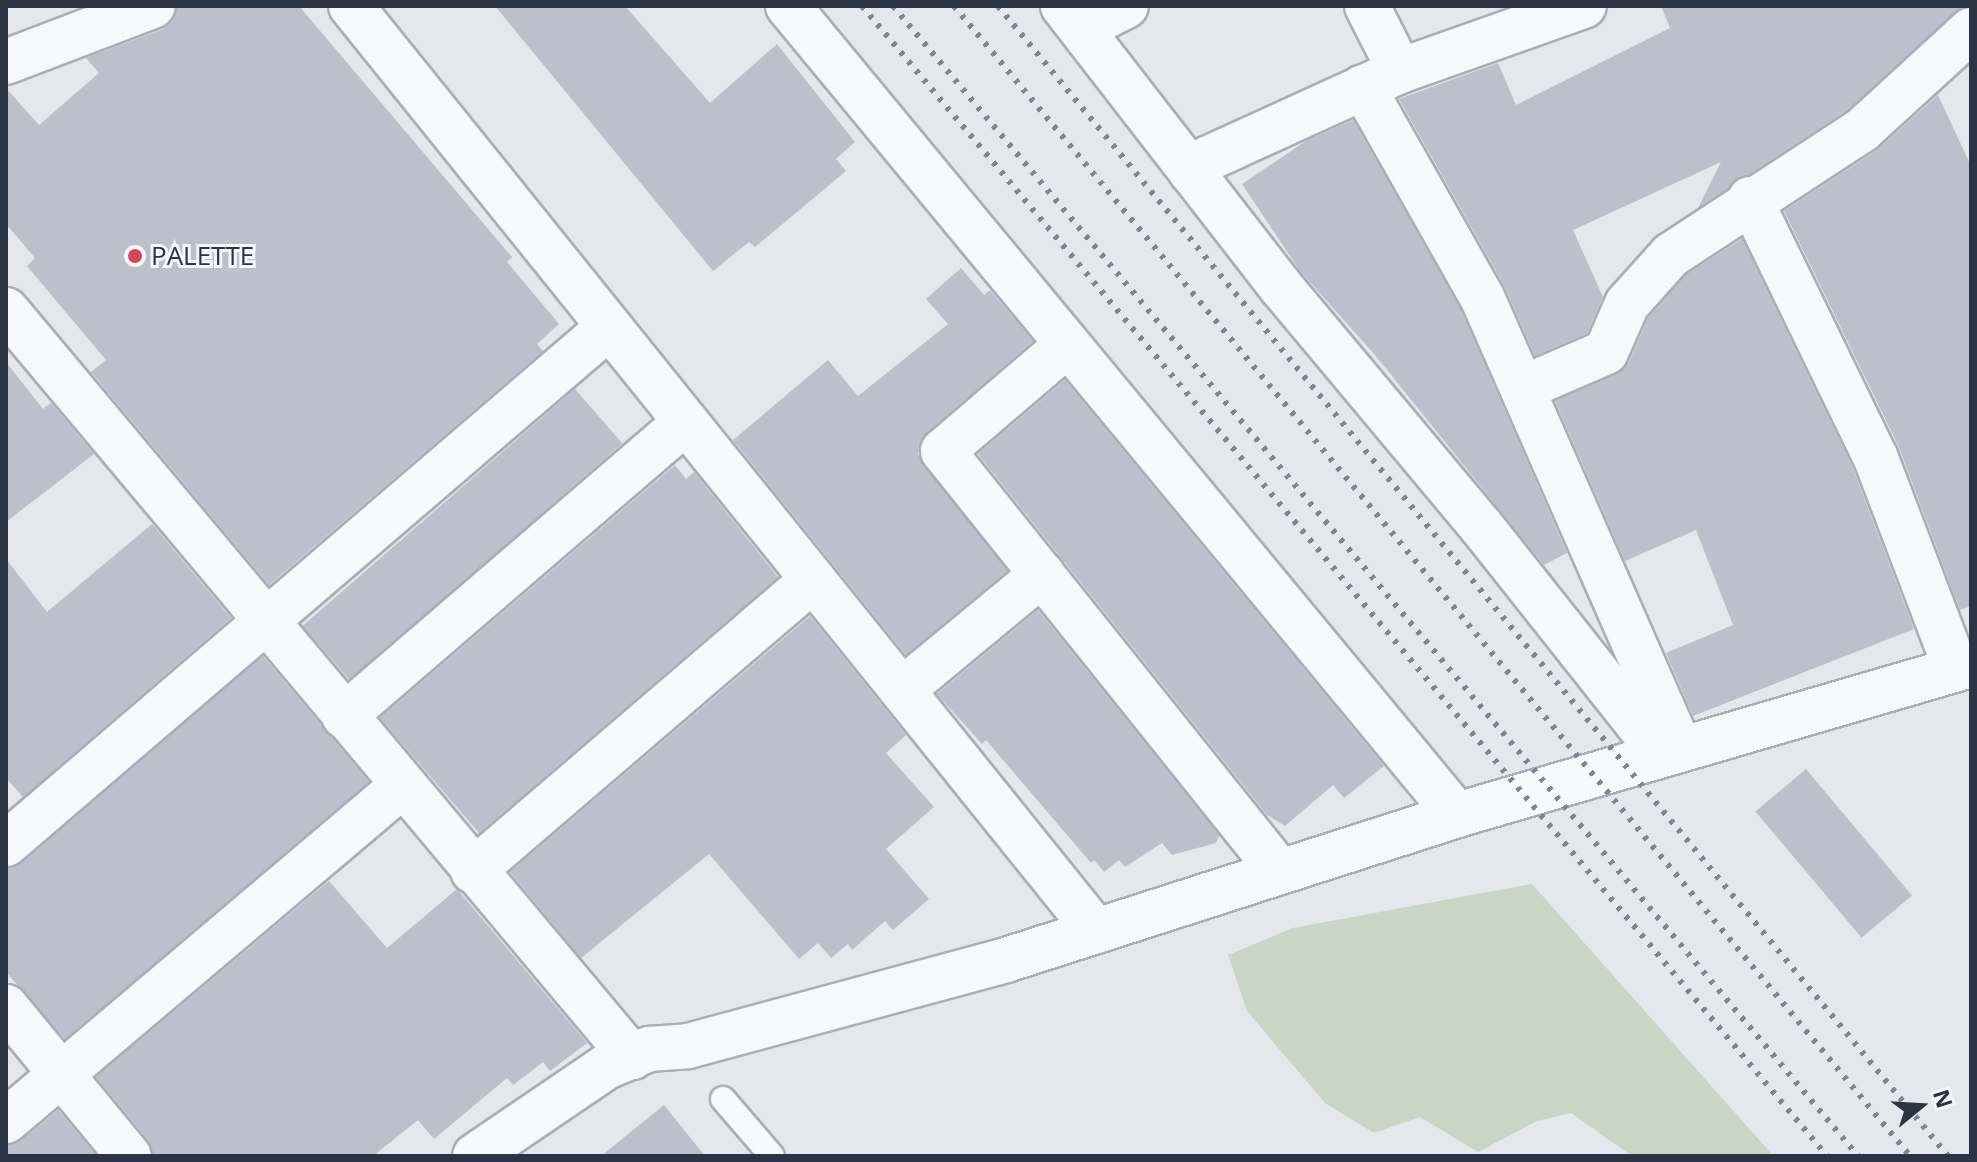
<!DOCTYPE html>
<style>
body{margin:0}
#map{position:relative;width:1977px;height:1162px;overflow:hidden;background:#e4e7ec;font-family:"Open Sans",sans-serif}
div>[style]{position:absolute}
.green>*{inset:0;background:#c9d6c5}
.building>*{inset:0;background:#bbc0ca;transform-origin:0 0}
.roads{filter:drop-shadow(2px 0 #a9aeb7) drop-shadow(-2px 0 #a9aeb7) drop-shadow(0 2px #a9aeb7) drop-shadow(0 -2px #a9aeb7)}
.lane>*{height:24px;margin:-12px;padding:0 12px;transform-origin:12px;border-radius:12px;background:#f7f8fa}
.street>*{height:44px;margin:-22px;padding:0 22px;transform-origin:22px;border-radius:22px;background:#f7f8fa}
.rail>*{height:6px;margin-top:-3px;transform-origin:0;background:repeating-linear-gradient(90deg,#7d8696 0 4px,transparent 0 12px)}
.dots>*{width:22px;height:22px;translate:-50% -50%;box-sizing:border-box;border:4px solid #f4f6f9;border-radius:50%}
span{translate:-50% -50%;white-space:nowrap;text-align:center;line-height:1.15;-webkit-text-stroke:6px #f4f6f9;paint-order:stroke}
.poi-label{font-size:26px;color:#2b3445}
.left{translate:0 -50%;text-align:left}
.frame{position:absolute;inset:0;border:8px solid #2b3445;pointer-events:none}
.north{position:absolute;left:1881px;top:1066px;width:80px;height:80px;-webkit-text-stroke:6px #f4f6f9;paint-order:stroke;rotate:72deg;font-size:22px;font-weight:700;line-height:32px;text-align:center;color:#2b3445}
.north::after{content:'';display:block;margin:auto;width:28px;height:36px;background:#2b3445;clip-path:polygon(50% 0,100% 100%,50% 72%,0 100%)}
</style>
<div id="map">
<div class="green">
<div style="clip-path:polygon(1532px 884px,1769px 1151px,1773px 1156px,1632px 1156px,1571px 1113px,1537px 1121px,1478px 1152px,1420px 1117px,1374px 1133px,1325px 1103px,1247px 1011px,1228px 955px,1293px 928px)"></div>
</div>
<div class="building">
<div style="clip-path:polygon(177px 6px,299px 6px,512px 257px,507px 262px,559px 324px,537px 344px,543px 351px,269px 585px,91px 372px,106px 360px,27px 266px,35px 258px,6px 224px,6px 88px,39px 125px,99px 73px,86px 58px,163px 29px,173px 21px)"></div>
<div style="clip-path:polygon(495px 6px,625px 6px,710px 103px,777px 44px,855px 142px,836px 159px,846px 171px,755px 247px,749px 242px,713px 271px)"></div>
<div style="clip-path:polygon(1661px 6px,1964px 6px,1847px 110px,1698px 208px,1721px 162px,1573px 230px,1603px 297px,1587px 333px,1535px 356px,1504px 285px,1399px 99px,1498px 63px,1516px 105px,1670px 28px)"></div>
<div style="clip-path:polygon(1938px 95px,1971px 166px,1971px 606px,1960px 610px,1898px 445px,1784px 211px,1876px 151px)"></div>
<div style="clip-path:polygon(1353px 120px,1460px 308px,1567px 553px,1544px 565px,1375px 355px,1300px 271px,1242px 184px,1306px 141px)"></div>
<div style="clip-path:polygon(1742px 239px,1852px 466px,1914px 629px,1693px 716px,1666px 653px,1733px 625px,1696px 530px,1625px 561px,1555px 401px,1617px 374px,1629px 362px,1648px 318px,1687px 274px)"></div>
<div style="clip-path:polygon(961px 268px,984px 295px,990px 290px,1033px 341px,927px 432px,918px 454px,1007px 571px,906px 655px,733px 440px,828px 360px,858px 396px,948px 324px,926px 299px)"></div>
<div style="clip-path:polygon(6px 362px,43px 409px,51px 403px,94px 454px,6px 522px)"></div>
<div style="clip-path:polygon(1065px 380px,1384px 766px,1344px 798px,1333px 785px,1285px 826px,1267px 815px,978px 454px)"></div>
<div style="left:575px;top:389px;width:72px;height:361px;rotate:49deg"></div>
<div style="clip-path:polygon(675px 465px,686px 479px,694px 472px,778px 577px,479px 833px,380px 718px)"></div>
<div style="clip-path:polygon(152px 524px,231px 618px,23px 797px,6px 778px,6px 559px,47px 612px)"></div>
<div style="clip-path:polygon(1038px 610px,1219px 835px,1216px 843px,1172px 855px,1162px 843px,1125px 867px,1119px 860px,1104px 872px,1094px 860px,1091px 863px,986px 740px,982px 744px,937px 694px)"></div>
<div style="clip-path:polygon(810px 616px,906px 735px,886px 753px,934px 807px,886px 849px,929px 899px,893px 930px,885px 921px,852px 950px,848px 944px,831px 958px,818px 943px,799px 959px,709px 854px,581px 958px,510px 872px)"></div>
<div style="clip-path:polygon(263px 656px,369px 782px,65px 1039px,6px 972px,6px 868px,22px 863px)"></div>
<div style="left:1806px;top:769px;width:165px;height:66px;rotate:50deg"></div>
<div style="clip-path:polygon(329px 881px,387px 948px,457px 889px,587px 1043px,550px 1071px,543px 1062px,513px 1085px,507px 1078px,434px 1139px,418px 1120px,373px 1156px,153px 1156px,148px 1140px,96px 1077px)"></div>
<div style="clip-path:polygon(664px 1105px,705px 1156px,601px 1156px)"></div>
<div style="clip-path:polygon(58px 1110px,95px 1154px,6px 1156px,6px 1145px,22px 1140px)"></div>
</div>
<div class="roads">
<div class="lane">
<div style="left:723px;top:1099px;width:75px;rotate:49.3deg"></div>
</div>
<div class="street">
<div style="left:351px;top:6px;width:1188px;rotate:51.15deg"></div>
<div style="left:788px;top:6px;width:1050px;rotate:50.41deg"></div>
<div style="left:1063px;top:6px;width:356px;rotate:52.2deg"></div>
<div style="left:1281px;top:287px;width:312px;rotate:50.1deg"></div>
<div style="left:1481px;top:526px;width:290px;rotate:51.6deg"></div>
<div style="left:1367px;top:6px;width:73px;rotate:63.1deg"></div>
<div style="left:1082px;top:28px;width:49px;rotate:-26.6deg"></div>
<div style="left:6px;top:62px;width:157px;rotate:-20.9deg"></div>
<div style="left:1363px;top:87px;width:241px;rotate:60.5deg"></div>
<div style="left:1482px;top:297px;width:493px;rotate:66.3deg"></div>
<div style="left:1191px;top:172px;width:21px;rotate:-39deg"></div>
<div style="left:1207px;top:159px;width:212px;rotate:-24.5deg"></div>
<div style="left:1400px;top:71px;width:195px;rotate:-19.5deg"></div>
<div style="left:1750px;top:199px;width:286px;rotate:64.1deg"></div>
<div style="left:1875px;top:456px;width:228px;rotate:69.2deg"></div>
<div style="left:6px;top:310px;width:975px;rotate:50.04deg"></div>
<div style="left:1067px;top:345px;width:163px;rotate:139.5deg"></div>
<div style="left:943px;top:451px;width:539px;rotate:51.32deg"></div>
<div style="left:1523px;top:388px;width:90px;rotate:-23.4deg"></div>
<div style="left:1606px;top:352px;width:52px;rotate:-66.4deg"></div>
<div style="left:1627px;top:304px;width:66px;rotate:-48.1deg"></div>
<div style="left:1671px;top:255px;width:228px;rotate:-33.2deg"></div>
<div style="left:1862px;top:130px;width:148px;rotate:-42.5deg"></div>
<div style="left:902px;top:690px;width:182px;rotate:-39.6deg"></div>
<div style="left:344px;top:716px;width:451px;rotate:-40.7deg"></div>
<div style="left:6px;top:844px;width:794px;rotate:-40.61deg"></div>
<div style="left:473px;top:871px;width:448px;rotate:-40.6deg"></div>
<div style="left:6px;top:1007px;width:193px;rotate:50.5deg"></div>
<div style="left:6px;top:1121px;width:519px;rotate:-40.23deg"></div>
<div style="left:475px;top:1156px;width:158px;rotate:-34.2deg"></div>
<div style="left:606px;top:1067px;width:47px;rotate:-22.7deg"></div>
<div style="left:649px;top:1049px;width:39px;rotate:-4deg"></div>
<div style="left:688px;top:1046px;width:329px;rotate:-15.1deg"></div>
<div style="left:1006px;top:960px;width:474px;rotate:-17.8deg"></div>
<div style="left:1457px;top:815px;width:535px;rotate:-16.27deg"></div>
</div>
</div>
<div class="rail">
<div style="left:862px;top:6px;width:1501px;rotate:50deg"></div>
<div style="left:893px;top:6px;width:1501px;rotate:50deg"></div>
<div style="left:954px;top:6px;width:1495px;rotate:50.26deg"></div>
<div style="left:998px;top:6px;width:1492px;rotate:50.44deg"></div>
</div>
<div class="dots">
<div style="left:135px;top:256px;background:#d1495b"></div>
</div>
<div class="poi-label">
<span class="left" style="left:151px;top:256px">PALETTE</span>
</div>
<div class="frame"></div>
<div class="north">N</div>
</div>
